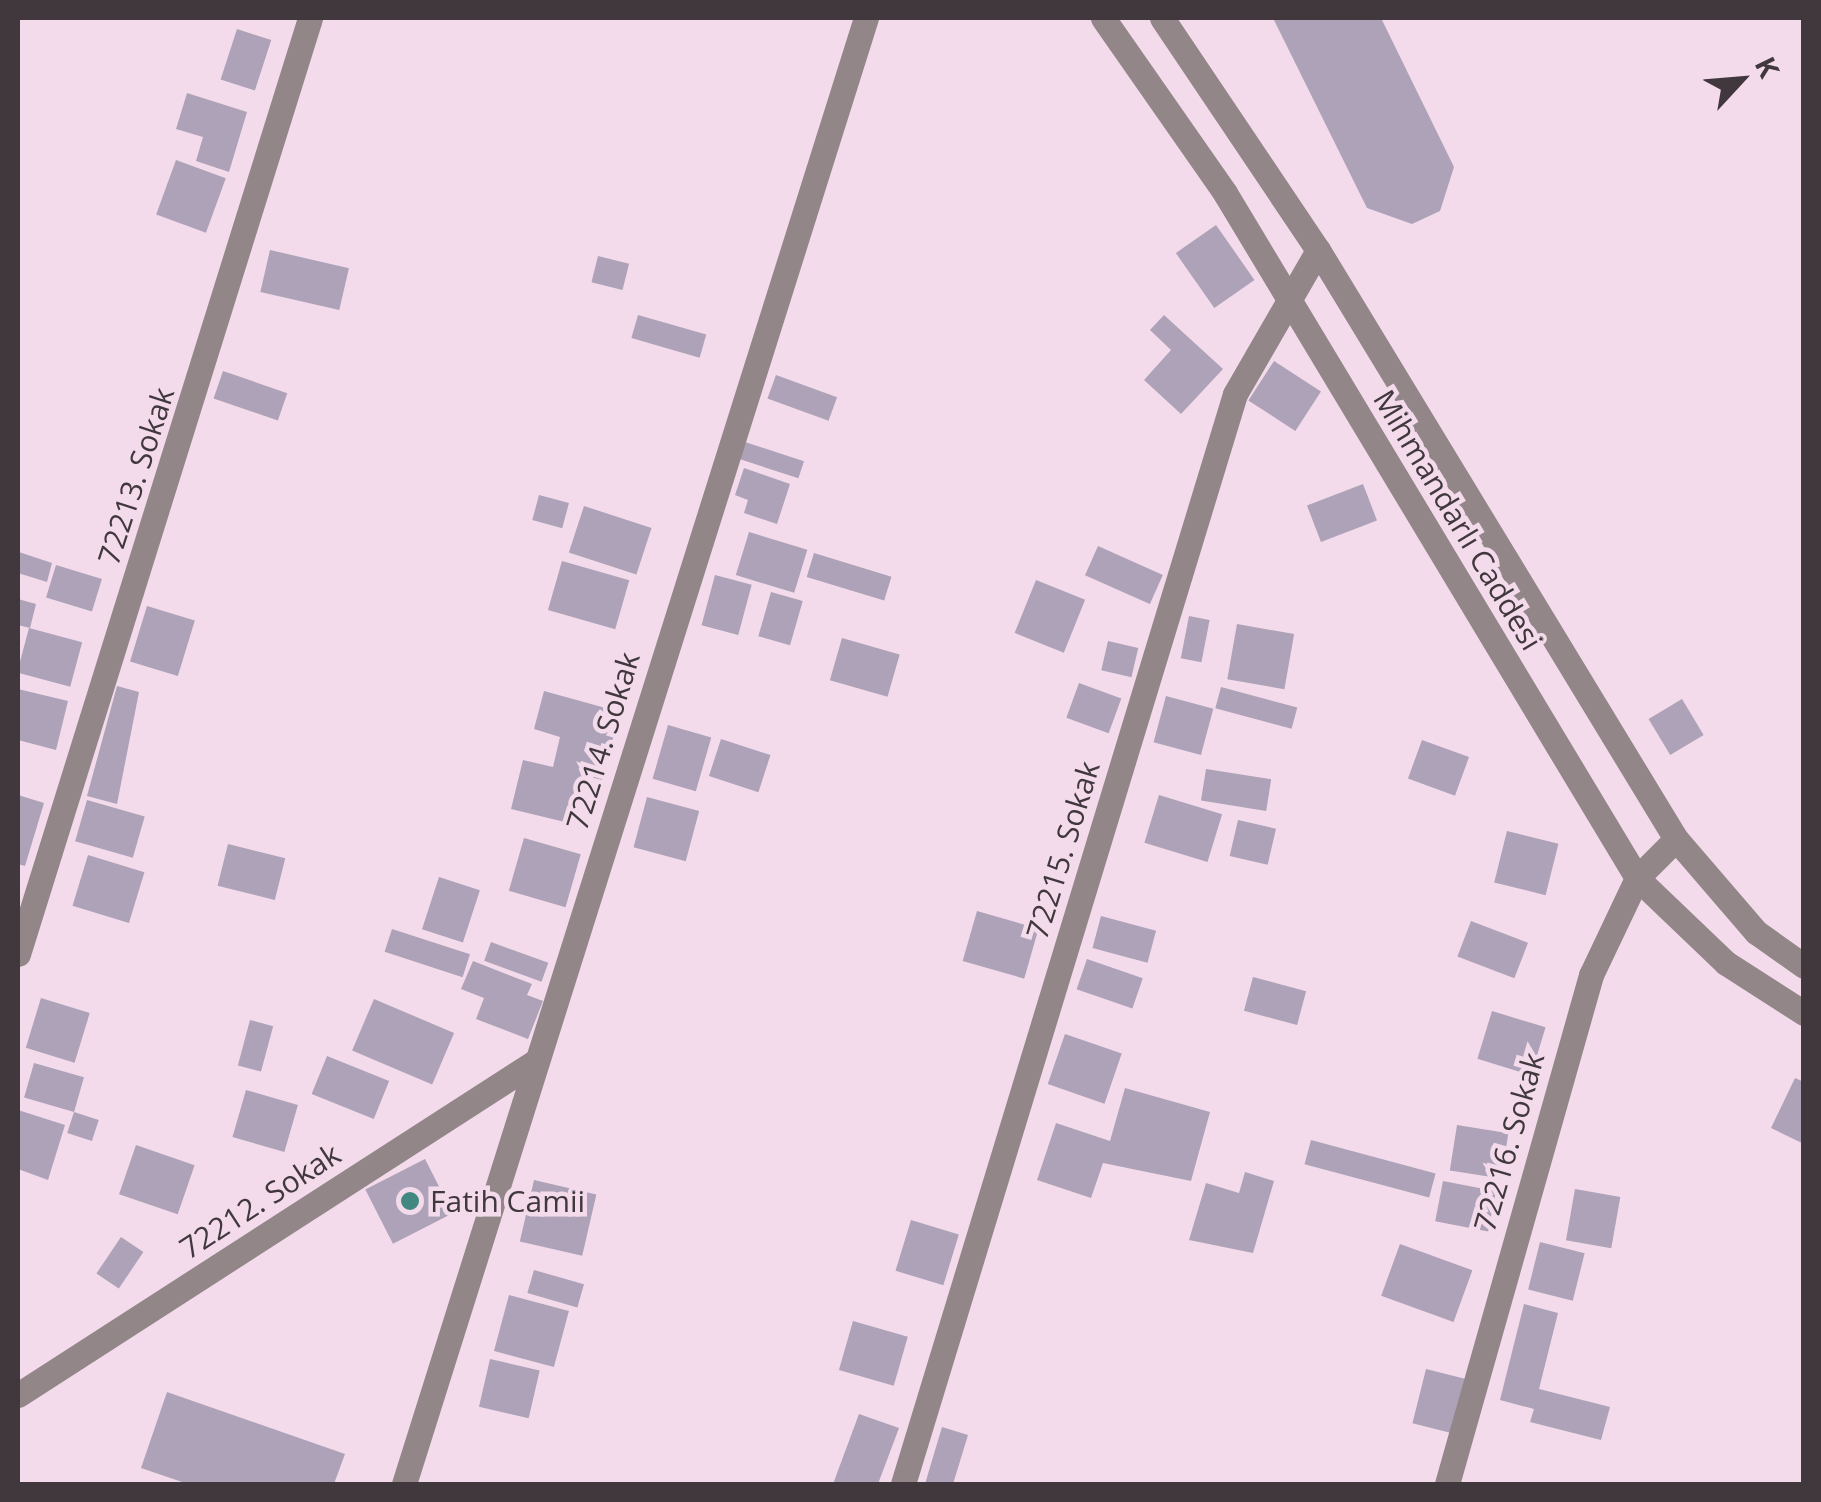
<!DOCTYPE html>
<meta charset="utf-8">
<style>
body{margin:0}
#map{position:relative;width:1821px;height:1502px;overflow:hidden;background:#f3dbeb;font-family:"Open Sans",sans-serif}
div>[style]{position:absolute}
.building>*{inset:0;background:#ada2b7;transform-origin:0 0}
.minor>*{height:25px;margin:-12.5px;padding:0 12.5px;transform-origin:12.5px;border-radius:12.5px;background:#928688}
.dots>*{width:28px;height:28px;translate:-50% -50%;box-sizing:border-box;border:5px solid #f3dbeb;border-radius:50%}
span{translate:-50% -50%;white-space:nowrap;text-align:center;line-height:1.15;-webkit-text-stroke:9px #f3dbeb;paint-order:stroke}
.street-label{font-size:30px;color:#41383e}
.poi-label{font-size:30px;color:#41383e}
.left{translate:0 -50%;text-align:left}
.frame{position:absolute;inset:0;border:20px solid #41383e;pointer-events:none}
.north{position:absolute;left:1691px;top:30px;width:100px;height:100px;-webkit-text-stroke:8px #f3dbeb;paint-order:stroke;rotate:64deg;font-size:28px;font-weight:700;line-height:40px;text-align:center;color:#41383e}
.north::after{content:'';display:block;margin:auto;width:35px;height:45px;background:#41383e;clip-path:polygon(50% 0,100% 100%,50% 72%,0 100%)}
</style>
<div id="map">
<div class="building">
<div style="clip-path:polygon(1273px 18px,1381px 18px,1454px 167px,1440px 211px,1412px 224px,1367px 208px)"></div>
<div style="left:237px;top:29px;width:36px;height:53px;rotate:18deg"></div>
<div style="clip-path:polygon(187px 93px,247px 112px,229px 172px,196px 161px,203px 137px,176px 129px)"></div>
<div style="left:176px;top:160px;width:53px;height:58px;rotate:20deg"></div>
<div style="left:1216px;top:225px;width:67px;height:49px;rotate:55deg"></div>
<div style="left:270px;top:250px;width:81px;height:43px;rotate:13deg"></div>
<div style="left:598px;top:256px;width:32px;height:27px;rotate:14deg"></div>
<div style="left:638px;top:315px;width:71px;height:24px;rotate:16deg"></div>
<div style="clip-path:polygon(1164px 315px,1223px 369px,1181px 414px,1144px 380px,1171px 350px,1150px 330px)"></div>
<div style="left:1274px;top:361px;width:56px;height:47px;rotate:33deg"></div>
<div style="left:223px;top:371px;width:68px;height:29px;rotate:19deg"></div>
<div style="left:776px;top:375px;width:65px;height:25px;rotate:20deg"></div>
<div style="left:745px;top:442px;width:62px;height:18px;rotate:18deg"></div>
<div style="clip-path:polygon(744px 468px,790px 484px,777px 524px,744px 513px,748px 500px,735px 495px)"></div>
<div style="left:1363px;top:484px;width:39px;height:60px;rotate:69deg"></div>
<div style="left:539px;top:495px;width:31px;height:26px;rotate:15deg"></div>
<div style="left:584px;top:506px;width:71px;height:49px;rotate:18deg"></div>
<div style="left:749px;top:532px;width:61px;height:45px;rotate:17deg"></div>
<div style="left:1098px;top:546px;width:71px;height:32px;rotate:24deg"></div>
<div style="clip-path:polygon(19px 552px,52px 563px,47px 582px,18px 573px)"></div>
<div style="left:814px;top:553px;width:81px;height:25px;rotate:17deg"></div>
<div style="left:562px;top:561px;width:70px;height:51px;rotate:16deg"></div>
<div style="left:56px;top:565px;width:48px;height:34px;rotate:17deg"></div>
<div style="left:715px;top:575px;width:38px;height:52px;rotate:15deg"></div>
<div style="left:1036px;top:580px;width:53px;height:57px;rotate:22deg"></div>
<div style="left:771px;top:592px;width:33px;height:46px;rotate:16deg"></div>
<div style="clip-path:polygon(18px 599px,36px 604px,30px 628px,18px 625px)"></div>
<div style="left:147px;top:606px;width:50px;height:58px;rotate:17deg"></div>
<div style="left:1189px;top:616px;width:21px;height:43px;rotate:11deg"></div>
<div style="left:1237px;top:624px;width:58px;height:56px;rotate:10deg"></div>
<div style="left:29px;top:628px;width:55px;height:46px;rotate:15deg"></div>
<div style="left:842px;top:638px;width:60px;height:44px;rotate:16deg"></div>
<div style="left:1108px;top:641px;width:31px;height:30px;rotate:13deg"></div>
<div style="left:1079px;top:683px;width:45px;height:37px;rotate:20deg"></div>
<div style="clip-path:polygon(117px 686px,139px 692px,117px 804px,87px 796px)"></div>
<div style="left:1221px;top:687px;width:79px;height:22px;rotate:15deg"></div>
<div style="clip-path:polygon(18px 689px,68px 701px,56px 750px,18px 740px)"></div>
<div style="clip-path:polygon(544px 691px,620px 712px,602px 780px,582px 775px,569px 823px,511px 809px,523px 760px,553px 767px,560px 737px,534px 729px)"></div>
<div style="left:1166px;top:696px;width:49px;height:48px;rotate:15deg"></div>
<div style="left:1682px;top:699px;width:42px;height:39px;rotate:59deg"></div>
<div style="left:668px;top:725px;width:45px;height:56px;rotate:16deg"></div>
<div style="left:721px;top:739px;width:52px;height:39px;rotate:18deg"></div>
<div style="left:1422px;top:740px;width:50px;height:41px;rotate:20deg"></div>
<div style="left:1206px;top:769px;width:66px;height:32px;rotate:9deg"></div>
<div style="clip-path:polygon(18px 795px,44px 803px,25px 866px,18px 864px)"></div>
<div style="left:1159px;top:795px;width:66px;height:50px;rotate:17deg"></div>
<div style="left:647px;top:797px;width:54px;height:52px;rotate:15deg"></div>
<div style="left:87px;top:800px;width:60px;height:43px;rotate:16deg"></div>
<div style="left:1238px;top:820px;width:39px;height:37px;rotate:13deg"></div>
<div style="left:1507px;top:831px;width:53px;height:53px;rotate:14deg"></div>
<div style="left:524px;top:838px;width:59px;height:55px;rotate:16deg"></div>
<div style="left:228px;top:844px;width:59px;height:43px;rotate:14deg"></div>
<div style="left:88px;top:855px;width:59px;height:53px;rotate:17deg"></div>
<div style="left:439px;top:877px;width:43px;height:55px;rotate:18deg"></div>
<div style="left:977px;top:911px;width:64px;height:52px;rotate:16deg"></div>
<div style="left:1101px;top:916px;width:57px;height:33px;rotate:15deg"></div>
<div style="left:1471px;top:921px;width:61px;height:38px;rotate:21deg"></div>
<div style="left:392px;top:929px;width:82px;height:24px;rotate:18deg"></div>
<div style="left:491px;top:942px;width:61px;height:20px;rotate:20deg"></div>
<div style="left:1087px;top:959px;width:59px;height:32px;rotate:19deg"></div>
<div style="clip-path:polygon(473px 961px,532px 984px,527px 995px,543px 1001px,528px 1039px,476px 1019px,484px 998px,461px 989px)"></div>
<div style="left:1253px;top:977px;width:55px;height:35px;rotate:15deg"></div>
<div style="left:41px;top:998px;width:51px;height:52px;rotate:17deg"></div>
<div style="left:374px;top:999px;width:87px;height:56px;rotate:23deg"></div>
<div style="left:1492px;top:1011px;width:56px;height:50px;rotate:17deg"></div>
<div style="left:250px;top:1020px;width:24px;height:47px;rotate:15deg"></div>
<div style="left:1065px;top:1034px;width:60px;height:53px;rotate:19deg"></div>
<div style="left:327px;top:1056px;width:67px;height:41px;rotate:22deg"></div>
<div style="left:34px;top:1063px;width:52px;height:36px;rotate:16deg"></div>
<div style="clip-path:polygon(1795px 1078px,1804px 1082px,1804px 1144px,1771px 1128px)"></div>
<div style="clip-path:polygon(1125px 1088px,1210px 1112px,1191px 1181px,1103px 1163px,1091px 1198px,1037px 1180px,1056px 1123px,1110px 1141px)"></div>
<div style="left:246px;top:1090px;width:54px;height:49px;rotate:16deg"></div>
<div style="clip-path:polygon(18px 1110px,65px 1125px,48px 1180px,18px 1169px)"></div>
<div style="left:74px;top:1112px;width:26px;height:22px;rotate:18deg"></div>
<div style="left:1457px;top:1125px;width:52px;height:46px;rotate:9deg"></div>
<div style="left:1311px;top:1140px;width:129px;height:25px;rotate:15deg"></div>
<div style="left:136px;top:1145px;width:62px;height:52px;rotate:19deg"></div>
<div style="left:425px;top:1159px;width:61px;height:67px;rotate:63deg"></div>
<div style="clip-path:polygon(1245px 1172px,1274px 1181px,1253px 1253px,1189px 1240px,1206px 1183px,1239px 1193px)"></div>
<div style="left:534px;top:1180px;width:64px;height:63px;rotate:13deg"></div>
<div style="left:1443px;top:1181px;width:54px;height:41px;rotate:11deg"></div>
<div style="left:1575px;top:1189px;width:46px;height:52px;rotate:10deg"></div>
<div style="left:911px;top:1220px;width:50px;height:53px;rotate:17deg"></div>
<div style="left:121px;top:1237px;width:27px;height:44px;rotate:34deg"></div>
<div style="left:1540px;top:1242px;width:46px;height:49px;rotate:14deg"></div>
<div style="left:1400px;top:1244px;width:77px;height:55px;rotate:20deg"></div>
<div style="left:534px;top:1270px;width:52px;height:24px;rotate:16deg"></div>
<div style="left:509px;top:1295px;width:62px;height:58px;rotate:15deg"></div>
<div style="clip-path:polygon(1524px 1304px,1558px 1313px,1539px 1389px,1610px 1407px,1601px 1440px,1530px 1422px,1534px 1409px,1500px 1400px)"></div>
<div style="left:853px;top:1321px;width:57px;height:51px;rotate:16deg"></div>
<div style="left:490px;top:1359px;width:51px;height:49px;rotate:13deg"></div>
<div style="left:1426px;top:1369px;width:40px;height:56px;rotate:14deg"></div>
<div style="clip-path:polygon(167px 1392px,345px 1454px,334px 1484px,188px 1484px,141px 1468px)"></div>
<div style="clip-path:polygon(859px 1414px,899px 1428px,878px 1484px,833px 1484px)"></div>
<div style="clip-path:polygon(942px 1427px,968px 1435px,953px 1484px,925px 1484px)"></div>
</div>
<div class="minor">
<div style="left:1103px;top:18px;width:213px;rotate:55.1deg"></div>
<div style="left:1225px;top:193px;width:799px;rotate:58.97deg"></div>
<div style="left:1637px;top:878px;width:123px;rotate:43.7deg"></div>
<div style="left:1726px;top:963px;width:93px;rotate:32.7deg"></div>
<div style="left:1162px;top:18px;width:280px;rotate:56.1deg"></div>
<div style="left:1318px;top:250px;width:689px;rotate:58.71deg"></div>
<div style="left:1676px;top:839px;width:123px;rotate:49.3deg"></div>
<div style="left:1756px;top:932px;width:59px;rotate:35.3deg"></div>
<div style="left:18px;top:954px;width:980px;rotate:-72.67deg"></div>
<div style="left:18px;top:1395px;width:616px;rotate:-32.81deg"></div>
<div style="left:404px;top:1484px;width:1537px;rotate:-72.51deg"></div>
<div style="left:903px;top:1484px;width:1139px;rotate:-73.06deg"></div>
<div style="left:1235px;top:394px;width:166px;rotate:-60deg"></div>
<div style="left:1447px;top:1484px;width:529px;rotate:-74.2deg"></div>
<div style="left:1591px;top:975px;width:107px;rotate:-64.6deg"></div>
<div style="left:1637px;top:878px;width:55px;rotate:-45deg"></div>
</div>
<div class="dots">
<div style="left:410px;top:1201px;background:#418880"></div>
</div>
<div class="street-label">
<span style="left:136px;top:476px;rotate:-72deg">72213. Sokak</span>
<span style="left:1458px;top:520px;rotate:59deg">Mihmandarlı Caddesi</span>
<span style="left:603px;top:741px;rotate:-73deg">72214. Sokak</span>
<span style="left:1063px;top:850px;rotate:-73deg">72215. Sokak</span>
<span style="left:1509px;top:1142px;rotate:-74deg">72216. Sokak</span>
<span style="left:260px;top:1201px;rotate:-33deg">72212. Sokak</span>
</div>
<div class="poi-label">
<span class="left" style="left:430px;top:1201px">Fatih Camii</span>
</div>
<div class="frame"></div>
<div class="north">K</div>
</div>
